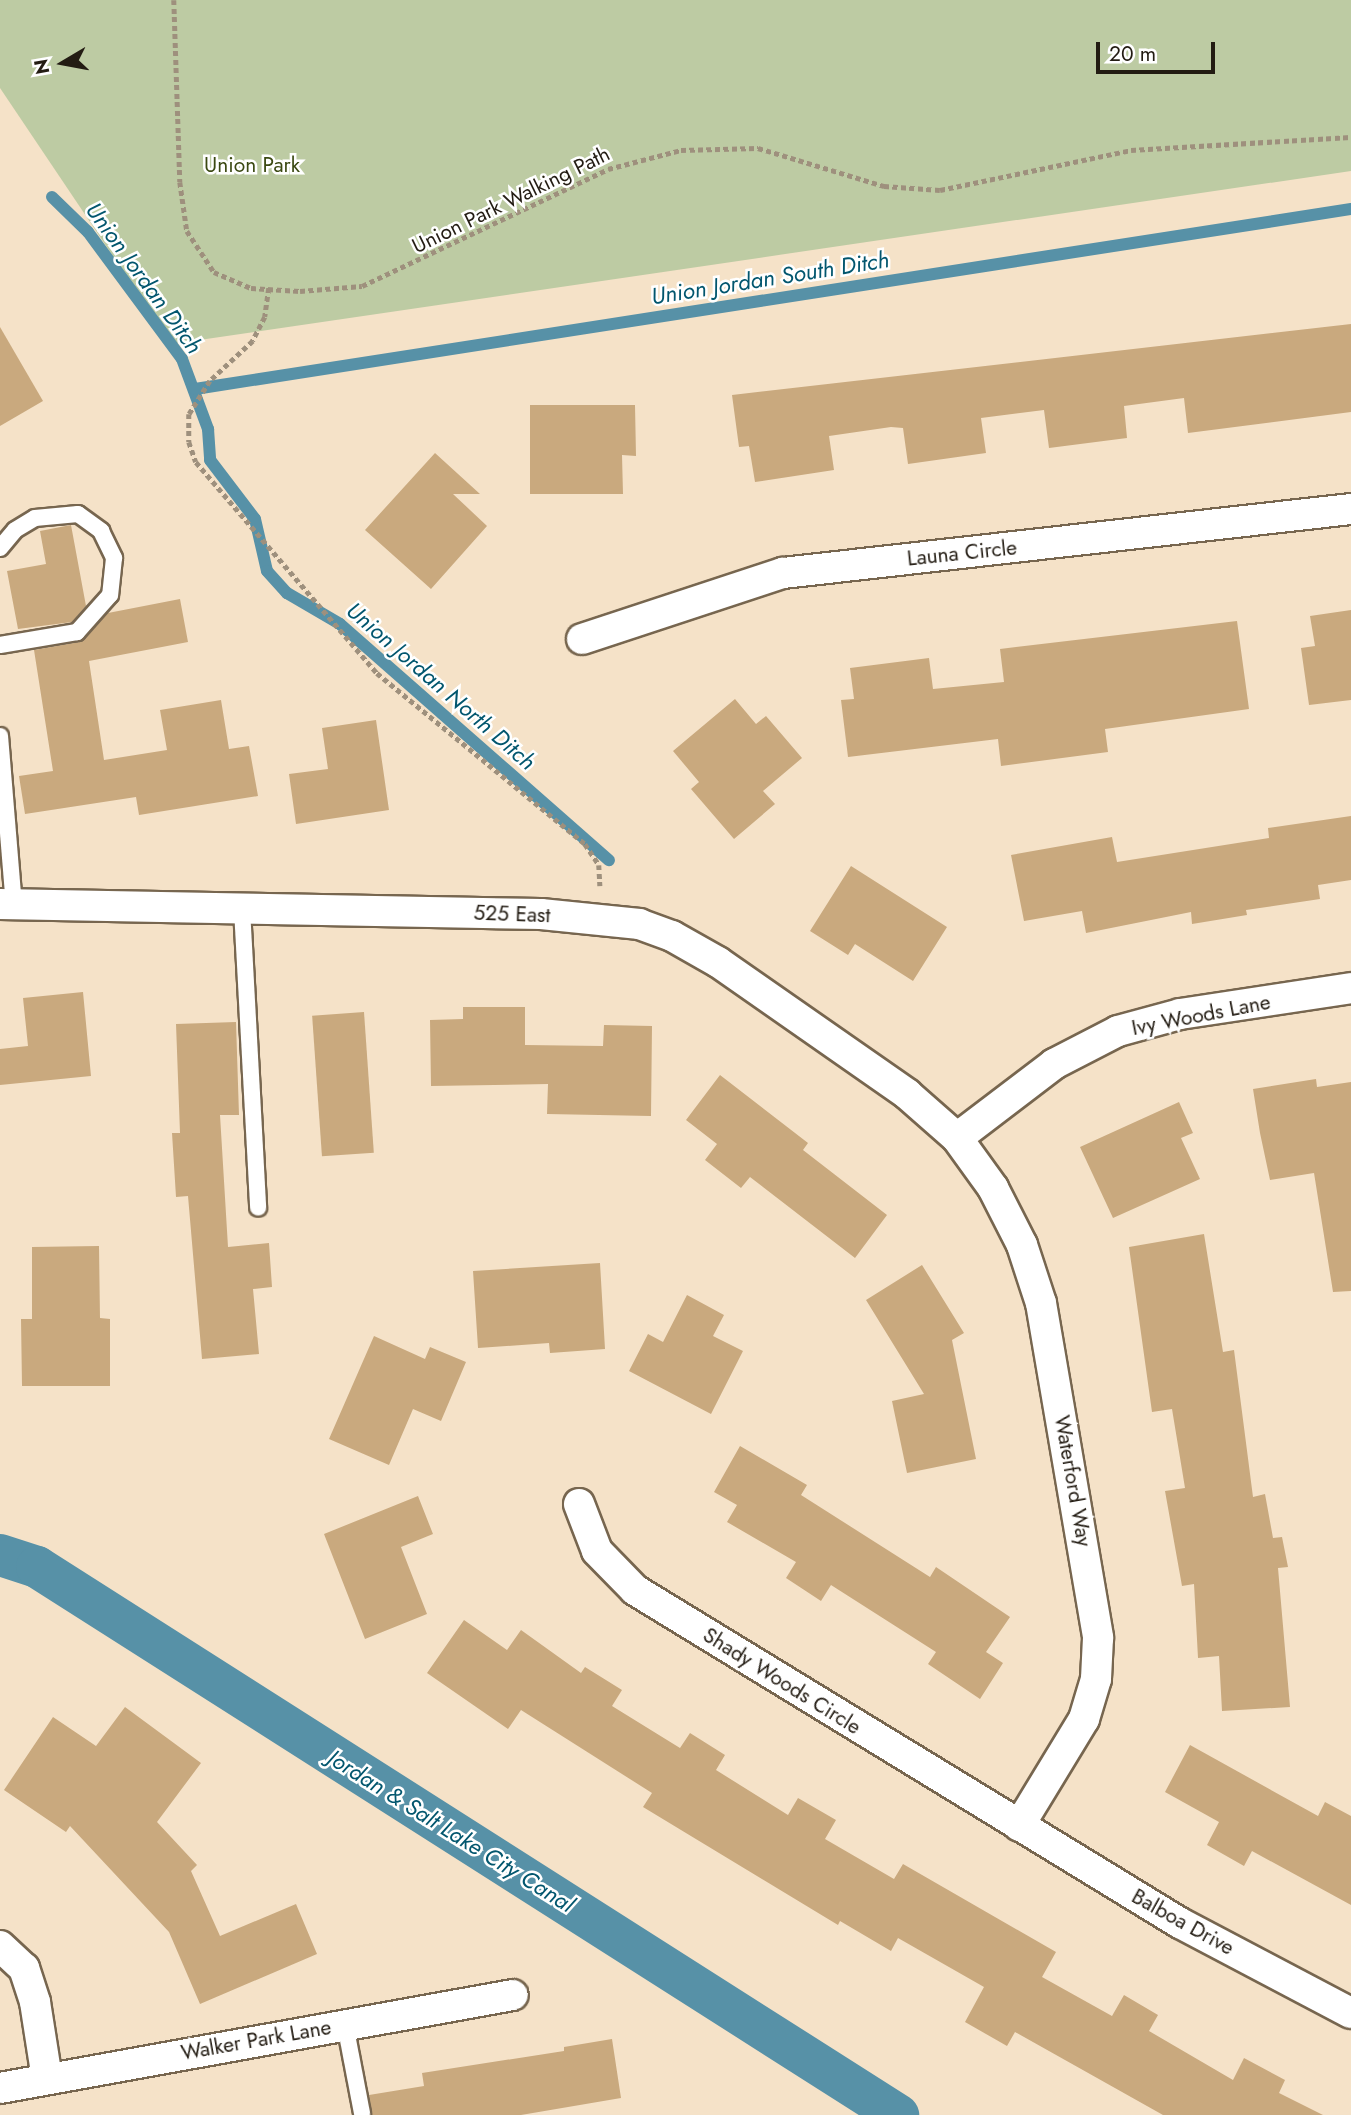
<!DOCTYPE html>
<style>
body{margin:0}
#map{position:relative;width:1351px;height:2115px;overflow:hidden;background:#f5e2c8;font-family:Jost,sans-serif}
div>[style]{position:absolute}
.green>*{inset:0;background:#bdcba3}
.stream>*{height:12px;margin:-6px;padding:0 6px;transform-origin:6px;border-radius:6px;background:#5791a7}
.canal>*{height:42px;margin:-21px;padding:0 21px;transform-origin:21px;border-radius:21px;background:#5791a7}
.building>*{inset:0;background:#c9a97e;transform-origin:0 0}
.path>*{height:4.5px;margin-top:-2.25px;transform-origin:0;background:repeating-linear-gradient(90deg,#9e907d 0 5px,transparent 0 8.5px)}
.roads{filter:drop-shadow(2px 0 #77664f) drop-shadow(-2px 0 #77664f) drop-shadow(0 2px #77664f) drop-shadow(0 -2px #77664f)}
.lane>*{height:16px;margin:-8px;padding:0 8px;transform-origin:8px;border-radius:8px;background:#fff}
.street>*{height:30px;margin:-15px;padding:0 15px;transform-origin:15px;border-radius:15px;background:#fff}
span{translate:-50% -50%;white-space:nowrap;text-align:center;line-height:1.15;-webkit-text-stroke:5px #fff;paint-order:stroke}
.park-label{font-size:21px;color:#3b4912}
.street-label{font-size:21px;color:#231c13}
.water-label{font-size:23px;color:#02566e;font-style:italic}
.north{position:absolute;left:28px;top:28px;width:70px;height:70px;-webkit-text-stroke:5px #fff;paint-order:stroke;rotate:260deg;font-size:19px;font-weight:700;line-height:28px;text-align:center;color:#231c13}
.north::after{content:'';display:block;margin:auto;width:24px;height:32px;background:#231c13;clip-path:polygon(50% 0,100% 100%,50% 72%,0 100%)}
.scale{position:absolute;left:1096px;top:42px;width:119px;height:32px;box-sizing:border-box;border:4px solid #231c13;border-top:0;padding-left:9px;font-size:21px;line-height:24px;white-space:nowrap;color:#231c13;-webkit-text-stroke:5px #fff;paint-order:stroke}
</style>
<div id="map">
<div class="green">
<div style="clip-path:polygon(0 0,1351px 0,1351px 171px,172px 344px,0 88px)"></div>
</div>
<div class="stream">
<div style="left:52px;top:197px;width:50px;rotate:44.2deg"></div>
<div style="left:88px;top:232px;width:158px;rotate:53.5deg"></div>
<div style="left:182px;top:359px;width:75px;rotate:69.6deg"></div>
<div style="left:208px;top:429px;width:31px;rotate:86deg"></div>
<div style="left:210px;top:460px;width:74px;rotate:52.7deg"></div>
<div style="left:255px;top:519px;width:53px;rotate:77deg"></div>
<div style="left:267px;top:571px;width:30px;rotate:48deg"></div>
<div style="left:287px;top:593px;width:61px;rotate:30.3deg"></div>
<div style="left:340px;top:624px;width:358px;rotate:41.3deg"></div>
<div style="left:195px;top:389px;width:1170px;rotate:-8.85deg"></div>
</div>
<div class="canal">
<div style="left:0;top:1555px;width:39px;rotate:18deg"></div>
<div style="left:37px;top:1567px;width:1021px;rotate:32.48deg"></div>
</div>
<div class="building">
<div style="clip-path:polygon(1351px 324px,1351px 412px,1188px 433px,1184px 398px,1124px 406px,1127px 438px,1049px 448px,1044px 410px,981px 418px,986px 453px,908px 464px,903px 428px,891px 427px,829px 436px,834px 470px,755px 482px,749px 446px,739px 447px,732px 395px)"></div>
<div style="clip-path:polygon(0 327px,43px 401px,0 426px)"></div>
<div style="clip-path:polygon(530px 405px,635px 405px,636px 456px,622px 455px,623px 494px,530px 494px)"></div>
<div style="clip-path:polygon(435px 453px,480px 494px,453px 494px,487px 526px,431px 589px,365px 530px)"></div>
<div style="clip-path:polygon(71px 525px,86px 606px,72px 622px,18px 629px,7px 571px,46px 564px,40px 531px)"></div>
<div style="clip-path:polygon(180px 599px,188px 642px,89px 661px,104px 760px,167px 750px,160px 710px,221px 700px,229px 749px,249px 746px,258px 796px,139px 815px,136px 797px,25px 814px,19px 776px,53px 771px,34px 650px,80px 642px,108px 613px)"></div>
<div style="clip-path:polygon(1351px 610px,1351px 700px,1309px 705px,1301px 648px,1315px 646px,1310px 616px)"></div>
<div style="clip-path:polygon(1237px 621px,1249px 709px,1105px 729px,1108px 752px,1001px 766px,998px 739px,848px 757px,841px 700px,854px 699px,850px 668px,929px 658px,933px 689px,1004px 682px,1000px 649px)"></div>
<div style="clip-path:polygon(735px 699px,756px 724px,766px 716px,802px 758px,763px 791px,775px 804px,734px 839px,691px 789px,699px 782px,673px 751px)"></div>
<div style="clip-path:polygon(376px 720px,389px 810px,296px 824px,289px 774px,328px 769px,322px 728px)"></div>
<div style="clip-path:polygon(1351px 816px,1351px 880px,1318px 885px,1320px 899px,1246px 910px,1247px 915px,1192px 924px,1191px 912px,1086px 933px,1082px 911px,1024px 921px,1011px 855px,1112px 837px,1117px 862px,1269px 838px,1268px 828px)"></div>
<div style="clip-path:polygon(851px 866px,947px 927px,913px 981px,855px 944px,848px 955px,810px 931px)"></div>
<div style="clip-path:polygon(83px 992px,91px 1076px,0 1085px,0 1049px,28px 1046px,23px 998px)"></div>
<div style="clip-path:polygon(463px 1007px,525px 1007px,525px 1045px,603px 1046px,604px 1025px,652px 1026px,651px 1116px,547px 1114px,548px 1084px,431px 1086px,430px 1020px,463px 1019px)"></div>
<div style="left:364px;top:1012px;width:141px;height:52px;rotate:86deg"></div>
<div style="clip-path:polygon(236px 1022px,239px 1115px,220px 1115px,228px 1247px,269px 1243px,272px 1287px,253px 1289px,259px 1354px,202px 1359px,188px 1196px,176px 1197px,172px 1133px,180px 1133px,176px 1024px)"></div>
<div style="clip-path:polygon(720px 1075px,808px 1143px,803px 1150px,887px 1215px,855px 1258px,750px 1177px,741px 1188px,705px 1160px,717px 1144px,686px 1120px)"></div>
<div style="clip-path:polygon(1316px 1079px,1317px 1087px,1351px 1082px,1351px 1291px,1333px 1292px,1314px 1173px,1270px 1180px,1260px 1133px,1253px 1089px)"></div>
<div style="clip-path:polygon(1179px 1102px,1193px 1133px,1181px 1138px,1200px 1179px,1113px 1218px,1080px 1147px)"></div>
<div style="clip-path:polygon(1204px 1234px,1223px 1352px,1234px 1350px,1253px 1497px,1265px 1494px,1273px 1538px,1282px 1537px,1288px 1567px,1278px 1568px,1290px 1707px,1222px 1711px,1219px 1656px,1198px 1658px,1194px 1584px,1182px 1586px,1165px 1491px,1185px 1488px,1172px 1409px,1152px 1412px,1129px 1247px)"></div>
<div style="clip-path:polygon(99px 1246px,100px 1318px,110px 1319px,110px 1386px,22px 1386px,21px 1319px,32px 1319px,32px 1247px)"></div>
<div style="clip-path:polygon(600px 1263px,605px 1349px,550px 1353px,549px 1343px,478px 1348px,473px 1271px)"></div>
<div style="clip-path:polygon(922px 1265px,964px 1333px,952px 1340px,976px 1459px,907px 1473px,892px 1401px,924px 1394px,866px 1300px)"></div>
<div style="clip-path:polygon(687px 1295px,724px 1315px,713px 1336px,743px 1351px,711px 1414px,629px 1371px,648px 1334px,663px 1342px)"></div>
<div style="clip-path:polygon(374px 1336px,425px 1359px,430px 1347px,466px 1362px,441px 1421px,413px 1409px,389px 1465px,329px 1439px)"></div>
<div style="clip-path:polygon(740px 1446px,807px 1485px,801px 1495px,930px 1577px,936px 1567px,1010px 1617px,986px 1652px,1003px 1663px,980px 1699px,928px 1664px,936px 1652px,831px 1585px,821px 1601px,786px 1578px,796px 1562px,727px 1522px,737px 1505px,714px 1492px)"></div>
<div style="clip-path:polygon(418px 1496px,433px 1534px,401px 1547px,427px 1614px,365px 1639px,324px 1534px)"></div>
<div style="clip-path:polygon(464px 1620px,507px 1650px,521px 1630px,581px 1673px,585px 1667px,622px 1690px,612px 1706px,680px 1748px,690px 1733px,725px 1755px,716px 1770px,788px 1815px,798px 1798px,836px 1820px,825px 1839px,894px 1879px,903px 1864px,1056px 1952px,1042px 1977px,1112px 2016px,1124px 1995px,1158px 2015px,1149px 2031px,1233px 2080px,1244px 2058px,1285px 2080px,1279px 2093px,1323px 2115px,1163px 2115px,1015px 2032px,1007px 2046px,965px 2022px,984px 1987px,898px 1938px,891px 1951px,840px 1921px,838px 1925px,643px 1807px,652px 1793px,521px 1710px,508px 1729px,427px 1673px)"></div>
<div style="clip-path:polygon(125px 1707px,201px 1763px,157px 1822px,197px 1865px,191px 1871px,220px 1936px,296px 1904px,317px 1954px,200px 2004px,169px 1932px,70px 1826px,66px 1832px,4px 1790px,53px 1717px,96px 1746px)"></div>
<div style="clip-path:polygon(1190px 1745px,1318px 1816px,1325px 1802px,1351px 1816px,1351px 1905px,1252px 1851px,1244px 1866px,1207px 1845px,1219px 1822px,1165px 1792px)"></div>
<div style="clip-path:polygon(612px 2039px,621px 2098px,521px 2115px,372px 2115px,369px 2095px,424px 2086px,422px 2073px,564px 2051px,564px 2047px)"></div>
</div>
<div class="path">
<div style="left:174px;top:0;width:182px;rotate:88.1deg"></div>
<div style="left:180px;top:182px;width:49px;rotate:81.9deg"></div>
<div style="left:187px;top:231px;width:49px;rotate:56.6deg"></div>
<div style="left:214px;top:272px;width:40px;rotate:23.4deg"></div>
<div style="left:251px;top:288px;width:49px;rotate:3.5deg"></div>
<div style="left:300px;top:291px;width:62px;rotate:-4.6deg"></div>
<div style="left:362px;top:286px;width:272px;rotate:-25.4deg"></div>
<div style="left:608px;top:169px;width:75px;rotate:-14.6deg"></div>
<div style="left:681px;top:150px;width:77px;rotate:-1.5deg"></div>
<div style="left:758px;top:148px;width:132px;rotate:16.8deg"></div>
<div style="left:884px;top:186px;width:56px;rotate:4.1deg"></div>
<div style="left:940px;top:190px;width:195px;rotate:-11.8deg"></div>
<div style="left:1131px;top:150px;width:220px;rotate:-3.4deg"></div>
<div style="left:269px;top:288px;width:29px;rotate:98deg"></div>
<div style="left:265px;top:317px;width:27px;rotate:117deg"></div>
<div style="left:253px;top:341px;width:59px;rotate:137.1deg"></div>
<div style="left:210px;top:381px;width:39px;rotate:122deg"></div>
<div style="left:189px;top:414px;width:28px;rotate:90deg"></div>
<div style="left:189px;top:442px;width:21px;rotate:71deg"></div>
<div style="left:196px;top:462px;width:278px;rotate:49.4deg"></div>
<div style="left:377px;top:673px;width:269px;rotate:39.4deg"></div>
<div style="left:585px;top:844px;width:25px;rotate:56deg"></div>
<div style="left:599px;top:865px;width:21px;rotate:87deg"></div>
</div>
<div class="roads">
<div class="lane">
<div style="left:0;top:548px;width:23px;rotate:-50deg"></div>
<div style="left:15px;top:530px;width:23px;rotate:-31deg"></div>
<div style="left:35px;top:518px;width:43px;rotate:-5.3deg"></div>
<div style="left:78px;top:514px;width:29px;rotate:36deg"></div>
<div style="left:101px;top:531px;width:30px;rotate:64deg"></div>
<div style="left:114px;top:558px;width:37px;rotate:96deg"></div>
<div style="left:110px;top:595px;width:50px;rotate:131.7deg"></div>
<div style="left:77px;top:632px;width:78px;rotate:170.4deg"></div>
<div style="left:0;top:736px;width:170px;rotate:85.3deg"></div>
<div style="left:242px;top:909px;width:299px;rotate:86.9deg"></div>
<div style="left:345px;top:2024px;width:91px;rotate:79.2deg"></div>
</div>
<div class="street">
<div style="left:582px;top:639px;width:212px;rotate:-18.2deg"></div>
<div style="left:783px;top:573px;width:572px;rotate:-6.43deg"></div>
<div style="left:0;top:904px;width:541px;rotate:1.06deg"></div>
<div style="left:541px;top:914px;width:99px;rotate:5.8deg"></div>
<div style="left:639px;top:924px;width:35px;rotate:20deg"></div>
<div style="left:672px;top:936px;width:53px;rotate:29.5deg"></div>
<div style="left:718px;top:962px;width:231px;rotate:34.9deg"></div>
<div style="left:907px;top:1094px;width:67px;rotate:41.3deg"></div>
<div style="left:957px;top:1138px;width:62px;rotate:54.2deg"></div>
<div style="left:993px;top:1188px;width:64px;rotate:63deg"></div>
<div style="left:1022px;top:1245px;width:61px;rotate:71.9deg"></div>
<div style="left:1041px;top:1303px;width:340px;rotate:80.3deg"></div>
<div style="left:1098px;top:1638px;width:41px;rotate:92.8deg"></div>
<div style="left:1096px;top:1679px;width:42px;rotate:106.7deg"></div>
<div style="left:1084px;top:1719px;width:125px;rotate:121.3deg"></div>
<div style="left:957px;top:1138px;width:122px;rotate:-37.3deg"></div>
<div style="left:1054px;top:1064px;width:72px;rotate:-27.3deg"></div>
<div style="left:1118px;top:1031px;width:64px;rotate:-15.3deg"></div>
<div style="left:1180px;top:1014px;width:173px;rotate:-8.6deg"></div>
<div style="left:579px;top:1504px;width:50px;rotate:69deg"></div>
<div style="left:597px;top:1551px;width:54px;rotate:45.7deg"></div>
<div style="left:635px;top:1590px;width:639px;rotate:31.43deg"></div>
<div style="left:1180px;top:1923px;width:193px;rotate:27.8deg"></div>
<div style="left:0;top:1946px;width:33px;rotate:43deg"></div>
<div style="left:24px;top:1968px;width:36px;rotate:72deg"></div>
<div style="left:35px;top:2002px;width:78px;rotate:81.1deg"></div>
<div style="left:0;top:2088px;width:521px;rotate:-10.28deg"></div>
</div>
</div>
<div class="park-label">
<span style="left:252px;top:165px">Union Park</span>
</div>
<div class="street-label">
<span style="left:511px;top:200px;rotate:-26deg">Union Park Walking Path</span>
<span style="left:962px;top:553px;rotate:-6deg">Launa Circle</span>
<span style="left:512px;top:914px;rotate:2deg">525 East</span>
<span style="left:1201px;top:1015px;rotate:-11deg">Ivy Woods Lane</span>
<span style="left:1073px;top:1481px;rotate:80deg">Waterford Way</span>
<span style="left:782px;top:1681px;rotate:32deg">Shady Woods Circle</span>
<span style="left:1183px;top:1922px;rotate:29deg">Balboa Drive</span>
<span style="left:256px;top:2040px;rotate:-10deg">Walker Park Lane</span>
</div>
<div class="water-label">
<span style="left:144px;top:278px;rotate:54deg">Union Jordan Ditch</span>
<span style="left:770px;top:278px;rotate:-9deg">Union Jordan South Ditch</span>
<span style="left:441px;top:686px;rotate:41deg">Union Jordan North Ditch</span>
<span style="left:451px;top:1831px;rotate:32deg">Jordan &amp; Salt Lake City Canal</span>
</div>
<div class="north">N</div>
<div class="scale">20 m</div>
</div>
